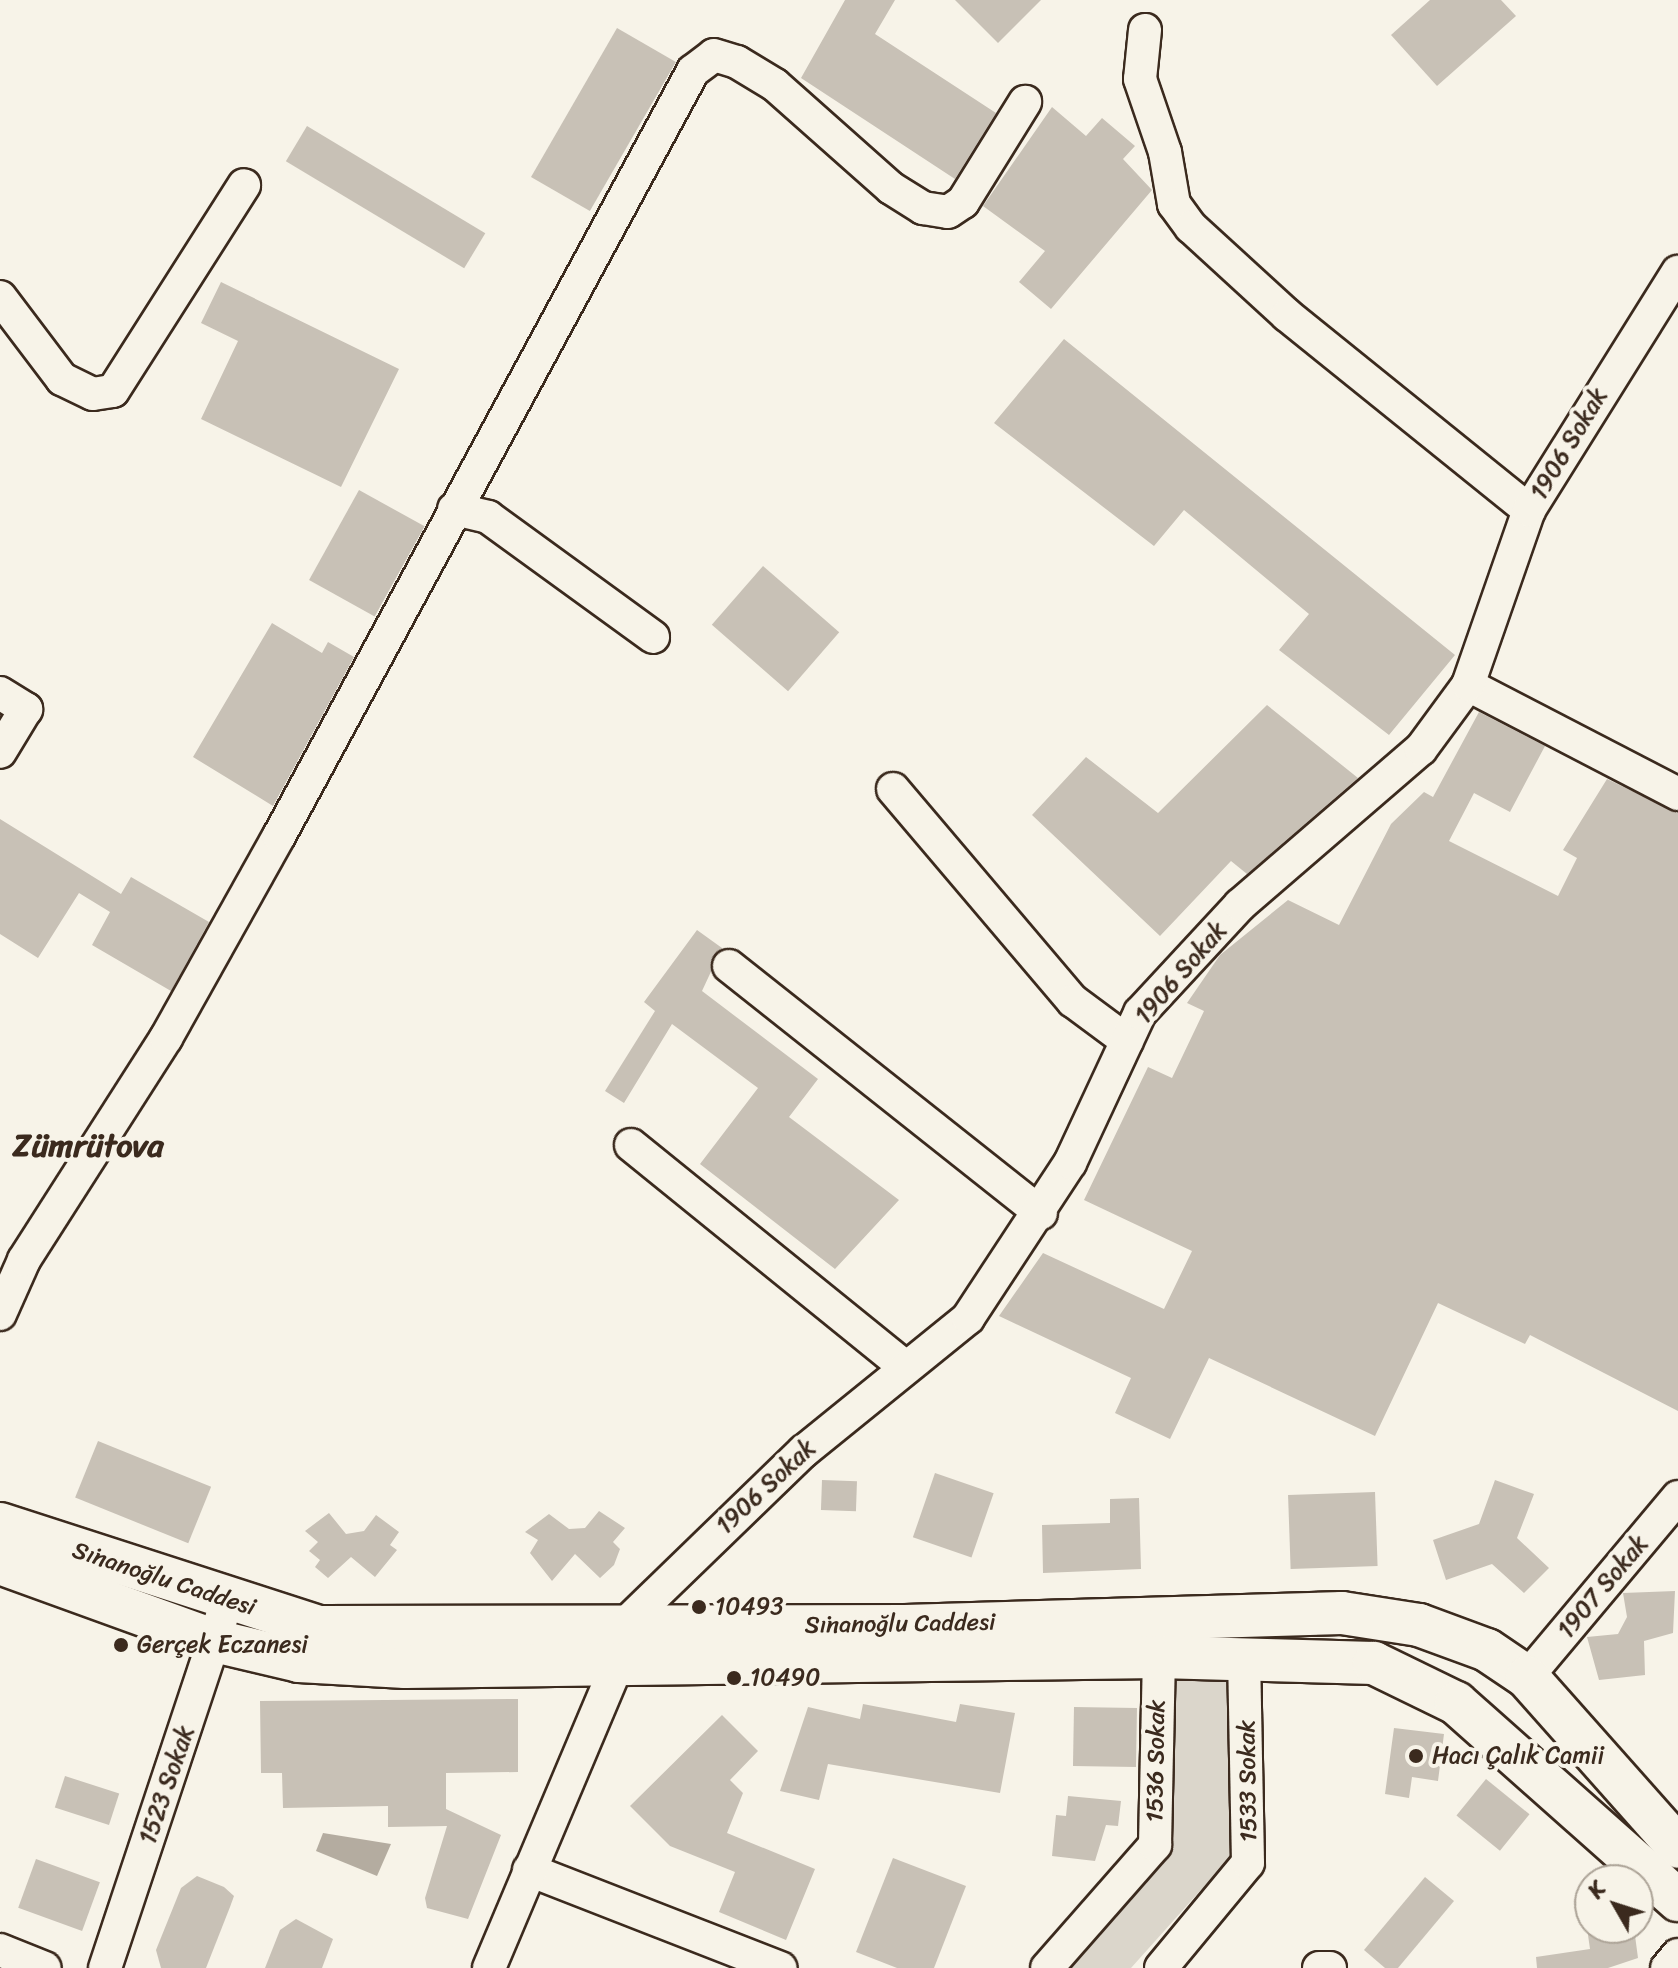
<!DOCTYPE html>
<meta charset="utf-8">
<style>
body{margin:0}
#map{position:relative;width:1678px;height:1968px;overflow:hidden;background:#f7f3e8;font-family:Sriracha,sans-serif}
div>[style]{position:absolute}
.green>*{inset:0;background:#dbd6cb}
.water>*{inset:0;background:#b4aca0}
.building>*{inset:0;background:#c8c1b6;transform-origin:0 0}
.roads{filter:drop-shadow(2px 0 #3b2a1e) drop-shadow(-2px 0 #3b2a1e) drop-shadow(0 2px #3b2a1e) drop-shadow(0 -2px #3b2a1e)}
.minor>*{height:32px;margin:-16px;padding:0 16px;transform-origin:16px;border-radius:16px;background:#f7f3e8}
.major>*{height:42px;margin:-21px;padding:0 21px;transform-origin:21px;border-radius:21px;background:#f7f3e8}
.dots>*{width:22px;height:22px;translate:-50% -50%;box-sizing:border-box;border:4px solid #f7f3e8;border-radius:50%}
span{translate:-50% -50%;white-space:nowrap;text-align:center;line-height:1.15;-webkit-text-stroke:8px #f7f3e8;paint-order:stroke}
.street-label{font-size:24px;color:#3b2a1e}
.poi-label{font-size:24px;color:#3b2a1e}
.left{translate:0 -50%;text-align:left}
.district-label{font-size:32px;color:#3b2a1e;font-weight:700}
.north{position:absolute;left:1574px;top:1864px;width:80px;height:80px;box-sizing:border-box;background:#f7f3e8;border:2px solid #aca397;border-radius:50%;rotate:309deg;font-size:22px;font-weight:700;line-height:32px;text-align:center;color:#3b2a1e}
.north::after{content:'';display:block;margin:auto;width:28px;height:36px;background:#3b2a1e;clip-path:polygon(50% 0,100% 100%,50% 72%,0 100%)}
</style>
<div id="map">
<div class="green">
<div style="clip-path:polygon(1233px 1670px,1233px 1854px,1131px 1968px,1068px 1968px,1174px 1848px,1174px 1671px)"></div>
</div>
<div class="water">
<div style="clip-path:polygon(323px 1833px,391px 1844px,377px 1876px,316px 1851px)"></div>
</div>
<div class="building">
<div style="clip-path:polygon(845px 0,895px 0,875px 34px,996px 113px,955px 179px,801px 78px)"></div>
<div style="clip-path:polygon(955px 0,1041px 0,998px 43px)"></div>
<div style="clip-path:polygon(1430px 0,1501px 0,1516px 16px,1437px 86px,1391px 35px)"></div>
<div style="left:617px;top:28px;width:68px;height:172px;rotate:30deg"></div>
<div style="clip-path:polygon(1052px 107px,1086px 136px,1102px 118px,1135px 146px,1123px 159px,1152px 190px,1051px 309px,1019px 282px,1045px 251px,983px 206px)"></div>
<div style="left:307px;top:126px;width:208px;height:41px;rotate:31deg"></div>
<div style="clip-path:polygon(221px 282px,399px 369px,341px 487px,201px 419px,238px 341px,201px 323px)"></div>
<div style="clip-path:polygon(1064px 339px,1455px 655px,1389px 735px,1279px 650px,1309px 614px,1184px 510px,1154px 546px,994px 423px)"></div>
<div style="left:359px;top:490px;width:75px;height:103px;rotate:29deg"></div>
<div style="left:763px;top:566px;width:101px;height:78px;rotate:41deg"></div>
<div style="clip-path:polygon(272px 623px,322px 653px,328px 642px,354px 657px,273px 806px,193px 757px)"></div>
<div style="clip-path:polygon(1267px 705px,1358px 778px,1247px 874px,1231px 861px,1160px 936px,1032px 815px,1086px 757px,1158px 813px)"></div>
<div style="clip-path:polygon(1479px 712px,1545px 746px,1510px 812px,1474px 793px,1449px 841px,1558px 896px,1577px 858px,1563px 850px,1607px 779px,1678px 813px,1678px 1411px,1530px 1335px,1525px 1344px,1438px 1303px,1375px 1436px,1209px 1358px,1170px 1439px,1115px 1413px,1131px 1378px,999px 1316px,1043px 1253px,1164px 1309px,1192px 1251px,1084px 1200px,1148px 1067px,1172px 1078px,1204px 1011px,1187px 1003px,1220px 955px,1288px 900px,1339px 925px,1391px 824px,1424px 792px,1433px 797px)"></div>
<div style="clip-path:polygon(0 819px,121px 894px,131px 877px,209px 922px,171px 991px,92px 945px,110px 912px,79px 893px,38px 958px,0 934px)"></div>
<div style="clip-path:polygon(697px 930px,722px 948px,702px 991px,818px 1079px,789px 1117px,899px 1200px,835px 1269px,700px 1164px,758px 1088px,672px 1024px,624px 1103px,605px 1091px,655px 1011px,644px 1002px)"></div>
<div style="left:98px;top:1441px;width:122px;height:61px;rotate:22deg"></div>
<div style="left:935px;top:1473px;width:62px;height:68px;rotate:19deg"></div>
<div style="left:822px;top:1480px;width:35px;height:30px;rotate:2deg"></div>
<div style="clip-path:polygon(1495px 1480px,1534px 1494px,1517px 1538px,1549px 1568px,1524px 1593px,1492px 1564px,1446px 1580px,1433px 1540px,1479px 1524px)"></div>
<div style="left:1375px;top:1492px;width:74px;height:87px;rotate:88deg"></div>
<div style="clip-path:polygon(1139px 1498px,1141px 1569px,1043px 1573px,1042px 1525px,1110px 1523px,1110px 1499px)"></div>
<div style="clip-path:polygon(599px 1511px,625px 1528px,613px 1542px,620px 1549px,614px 1565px,600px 1578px,575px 1554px,552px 1581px,530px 1553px,538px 1540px,525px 1532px,549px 1514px,569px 1529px,585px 1528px)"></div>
<div style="clip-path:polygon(329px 1513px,346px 1534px,364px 1531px,376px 1515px,399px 1532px,390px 1545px,397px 1550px,375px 1577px,351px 1557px,328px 1578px,315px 1567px,320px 1560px,309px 1551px,318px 1542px,305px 1531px)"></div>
<div style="clip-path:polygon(1675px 1591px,1673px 1633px,1644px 1641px,1645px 1675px,1599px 1680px,1587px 1637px,1618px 1634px,1627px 1617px,1623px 1593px)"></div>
<div style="clip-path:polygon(518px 1699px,518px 1772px,446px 1773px,446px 1809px,501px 1835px,468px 1919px,427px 1908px,425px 1898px,447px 1826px,388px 1827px,388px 1806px,283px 1808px,282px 1773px,261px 1773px,260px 1701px)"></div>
<div style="clip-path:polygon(863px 1704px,956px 1722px,960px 1704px,1015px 1713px,1000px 1793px,828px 1764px,819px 1800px,780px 1791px,808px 1707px,860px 1719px)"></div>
<div style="left:1074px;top:1707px;width:63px;height:59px;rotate:1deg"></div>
<div style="clip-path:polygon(722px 1715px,758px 1751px,730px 1780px,743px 1793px,727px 1833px,815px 1869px,786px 1940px,719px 1912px,735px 1872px,670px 1846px,630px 1806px)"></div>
<div style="clip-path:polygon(1394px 1728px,1444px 1734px,1438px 1781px,1412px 1777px,1409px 1798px,1385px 1794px)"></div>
<div style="left:65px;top:1776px;width:57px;height:33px;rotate:18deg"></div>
<div style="left:1486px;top:1779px;width:56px;height:47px;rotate:39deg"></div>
<div style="clip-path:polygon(1068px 1796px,1121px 1801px,1118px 1826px,1106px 1825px,1095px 1861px,1052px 1856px,1056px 1815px,1066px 1816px)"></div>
<div style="clip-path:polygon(893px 1858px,966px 1886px,934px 1968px,897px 1968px,856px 1952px)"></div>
<div style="left:36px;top:1859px;width:68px;height:52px;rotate:20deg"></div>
<div style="clip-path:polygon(197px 1876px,224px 1887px,234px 1896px,230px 1907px,206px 1968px,161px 1968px,156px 1950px,181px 1888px)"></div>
<div style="clip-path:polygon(1425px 1877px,1454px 1901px,1398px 1968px,1385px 1968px,1364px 1950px)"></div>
<div style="clip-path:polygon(296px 1919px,333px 1939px,322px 1968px,265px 1968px,280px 1930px)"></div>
<div style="clip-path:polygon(1587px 1928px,1634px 1928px,1638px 1958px,1608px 1968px,1537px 1968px,1536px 1957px,1590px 1949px)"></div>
</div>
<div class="roads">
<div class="minor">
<div style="left:1145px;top:30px;width:49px;rotate:95.8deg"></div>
<div style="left:1140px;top:79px;width:77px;rotate:71.1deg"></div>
<div style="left:1165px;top:152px;width:53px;rotate:80.2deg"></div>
<div style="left:1174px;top:204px;width:29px;rotate:54deg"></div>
<div style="left:1191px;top:227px;width:130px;rotate:42.5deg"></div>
<div style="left:1287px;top:315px;width:311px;rotate:38.9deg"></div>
<div style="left:0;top:297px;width:103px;rotate:52.9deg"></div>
<div style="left:62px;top:379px;width:34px;rotate:26deg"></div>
<div style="left:93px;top:394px;width:20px;rotate:-9deg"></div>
<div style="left:113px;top:391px;width:244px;rotate:-57.5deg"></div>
<div style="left:454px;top:509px;width:35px;rotate:13deg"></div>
<div style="left:488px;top:517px;width:204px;rotate:36deg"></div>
<div style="left:1468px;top:685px;width:237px;rotate:27.4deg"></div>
<div style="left:0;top:693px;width:31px;rotate:32deg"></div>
<div style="left:26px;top:709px;width:50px;rotate:121.2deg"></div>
<div style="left:893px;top:789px;width:278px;rotate:49.7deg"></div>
<div style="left:1073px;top:1001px;width:67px;rotate:36.5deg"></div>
<div style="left:729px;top:966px;width:398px;rotate:38.4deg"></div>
<div style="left:631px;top:1145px;width:353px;rotate:39deg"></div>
<div style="left:0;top:1314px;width:59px;rotate:-66deg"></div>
<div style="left:24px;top:1260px;width:264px;rotate:-57.4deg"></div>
<div style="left:166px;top:1038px;width:231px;rotate:-60.8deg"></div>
<div style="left:279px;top:836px;width:870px;rotate:-61.58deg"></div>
<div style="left:693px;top:71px;width:26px;rotate:-37deg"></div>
<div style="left:714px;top:55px;width:24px;rotate:17deg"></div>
<div style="left:737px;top:62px;width:44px;rotate:31.2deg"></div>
<div style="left:775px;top:85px;width:155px;rotate:41.6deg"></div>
<div style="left:891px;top:188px;width:38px;rotate:32deg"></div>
<div style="left:923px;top:208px;width:25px;rotate:9deg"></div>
<div style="left:948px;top:212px;width:18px;rotate:-34deg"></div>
<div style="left:963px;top:202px;width:118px;rotate:-58.2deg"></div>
<div style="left:620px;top:1629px;width:256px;rotate:-44.1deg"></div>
<div style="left:804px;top:1451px;width:211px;rotate:-39deg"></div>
<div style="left:968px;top:1318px;width:186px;rotate:-56.7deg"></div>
<div style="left:1070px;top:1163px;width:166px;rotate:-65deg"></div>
<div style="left:1140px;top:1013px;width:147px;rotate:-47.2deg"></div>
<div style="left:1240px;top:905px;width:239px;rotate:-40.8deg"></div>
<div style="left:1421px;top:749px;width:79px;rotate:-53.7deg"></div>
<div style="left:1468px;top:685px;width:185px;rotate:-70.8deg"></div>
<div style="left:1529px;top:510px;width:281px;rotate:-58deg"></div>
<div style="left:1527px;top:1677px;width:235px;rotate:-50deg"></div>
<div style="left:529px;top:1870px;width:270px;rotate:21.3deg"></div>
<div style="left:0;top:1950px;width:48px;rotate:21.8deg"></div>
<div style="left:105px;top:1968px;width:387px;rotate:-71.6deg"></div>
<div style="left:489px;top:1968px;width:329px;rotate:-67.1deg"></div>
<div style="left:1047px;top:1968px;width:164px;rotate:-48.7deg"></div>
<div style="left:1155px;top:1845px;width:188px;rotate:-88.8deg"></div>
<div style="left:1161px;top:1968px;width:136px;rotate:-50.4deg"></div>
<div style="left:1248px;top:1863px;width:206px;rotate:-91.1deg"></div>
<div style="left:1319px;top:1968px;width:11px"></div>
<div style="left:1667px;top:1968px;width:17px;rotate:-50deg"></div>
</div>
<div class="major">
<div style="left:0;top:1524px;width:334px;rotate:17.9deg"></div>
<div style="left:318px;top:1627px;width:587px;rotate:-0.1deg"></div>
<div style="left:905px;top:1626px;width:437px;rotate:-1.7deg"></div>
<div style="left:1342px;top:1613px;width:78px;rotate:8.9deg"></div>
<div style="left:1419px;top:1625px;width:72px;rotate:20.2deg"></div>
<div style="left:1487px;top:1650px;width:48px;rotate:34deg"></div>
<div style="left:1527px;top:1677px;width:227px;rotate:48.4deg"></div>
<div style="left:0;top:1563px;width:229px;rotate:19.9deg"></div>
<div style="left:215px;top:1641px;width:86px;rotate:13.4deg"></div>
<div style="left:299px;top:1661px;width:106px;rotate:3.2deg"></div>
<div style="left:405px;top:1667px;width:754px;rotate:-0.76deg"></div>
<div style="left:1159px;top:1657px;width:215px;rotate:1.6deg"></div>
<div style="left:1374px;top:1663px;width:91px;rotate:26deg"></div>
<div style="left:1456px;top:1703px;width:297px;rotate:41.6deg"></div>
</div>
</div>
<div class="dots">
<div style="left:699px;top:1607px;background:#3b2a1e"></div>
<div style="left:121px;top:1645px;background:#3b2a1e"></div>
<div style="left:734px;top:1678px;background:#3b2a1e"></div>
<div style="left:1416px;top:1756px;background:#3b2a1e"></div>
</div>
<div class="street-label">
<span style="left:1569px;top:444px;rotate:-59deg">1906 Sokak</span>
<span style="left:1181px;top:973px;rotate:-49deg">1906 Sokak</span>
<span style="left:766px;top:1487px;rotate:-43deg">1906 Sokak</span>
<span style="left:164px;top:1579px;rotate:18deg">Si̇nanoğlu Caddesi</span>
<span style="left:1603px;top:1587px;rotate:-50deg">1907 Sokak</span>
<span style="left:900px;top:1624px;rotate:-1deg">Si̇nanoğlu Caddesi</span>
<span style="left:1156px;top:1761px;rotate:-89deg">1536 Sokak</span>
<span style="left:1248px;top:1781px;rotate:-91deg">1533 Sokak</span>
<span style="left:167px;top:1785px;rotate:-71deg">1523 Sokak</span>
</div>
<div class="poi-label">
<span class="left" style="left:715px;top:1607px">10493</span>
<span class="left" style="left:137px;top:1645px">Gerçek Eczanesi</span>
<span class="left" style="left:750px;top:1678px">10490</span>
<span class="left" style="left:1432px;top:1756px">Hacı Çalık Camii</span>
</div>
<div class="district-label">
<span style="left:88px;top:1146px">Zümrütova</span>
</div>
<div class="north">K</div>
</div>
